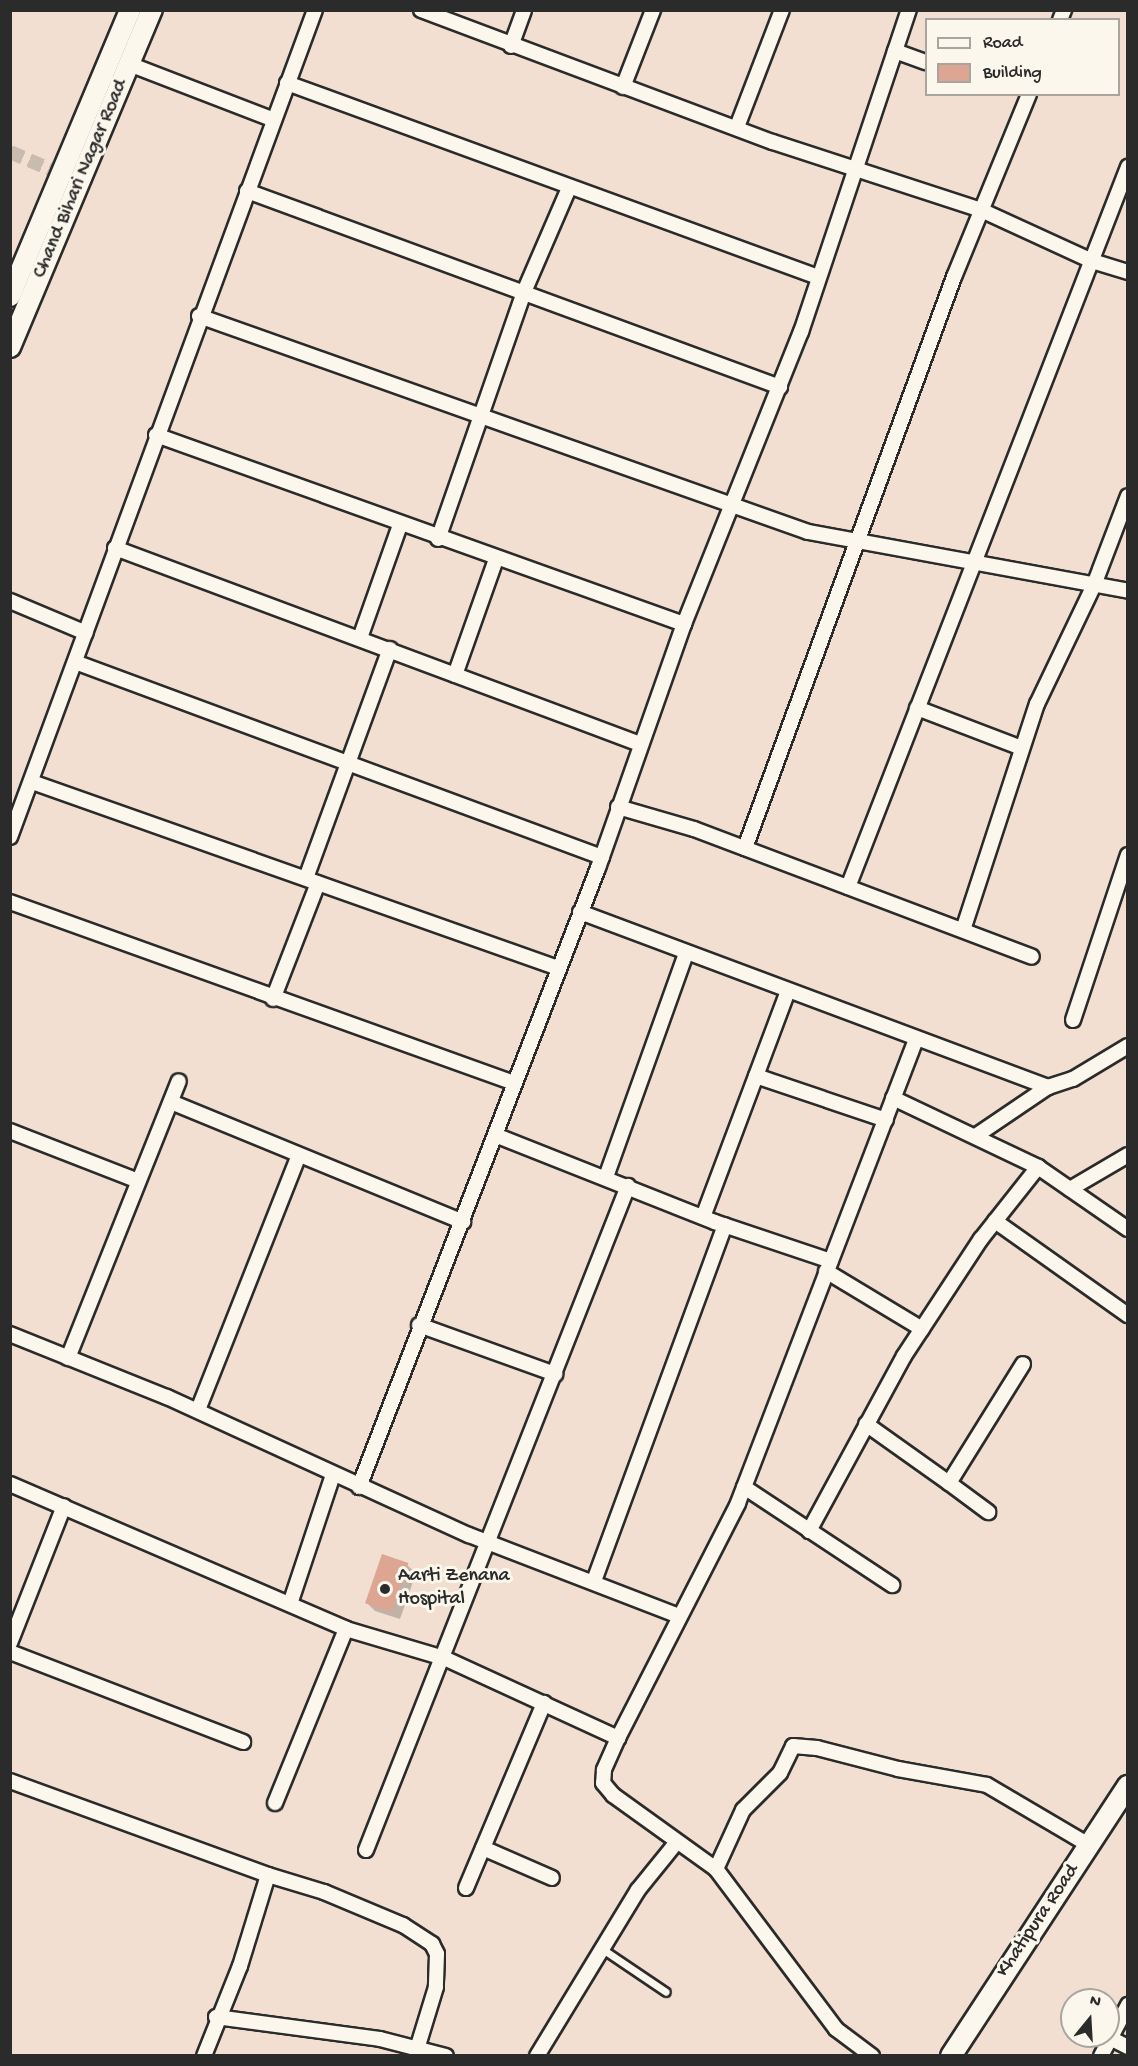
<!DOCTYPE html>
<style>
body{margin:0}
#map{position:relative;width:1138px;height:2066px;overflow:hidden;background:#f2dfd1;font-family:"Gochi Hand",sans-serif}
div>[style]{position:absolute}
.shadow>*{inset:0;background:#0003}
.building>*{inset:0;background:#dca692;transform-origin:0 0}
.street-tunnel>*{height:14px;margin-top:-7px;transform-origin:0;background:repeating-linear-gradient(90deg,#cabbb0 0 14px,transparent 0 21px)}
.roads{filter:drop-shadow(2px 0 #2b2b2b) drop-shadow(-2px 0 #2b2b2b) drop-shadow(0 2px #2b2b2b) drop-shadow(0 -2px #2b2b2b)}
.lane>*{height:7px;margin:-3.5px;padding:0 3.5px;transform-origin:3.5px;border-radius:3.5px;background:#fbf7ec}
.street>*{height:14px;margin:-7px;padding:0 7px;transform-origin:7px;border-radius:7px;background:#fbf7ec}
.secondary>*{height:20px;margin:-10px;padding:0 10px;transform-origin:10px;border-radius:10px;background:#fbf7ec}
.dots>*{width:16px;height:16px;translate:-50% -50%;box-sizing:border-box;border:3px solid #fbf7ec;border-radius:50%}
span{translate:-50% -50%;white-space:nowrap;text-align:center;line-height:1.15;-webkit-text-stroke:6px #fbf7ec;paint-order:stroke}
.street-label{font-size:20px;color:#2b2b2b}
.poi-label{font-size:20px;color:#2b2b2b}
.left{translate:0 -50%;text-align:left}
.frame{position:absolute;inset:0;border:12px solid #2b2b2b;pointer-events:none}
.legend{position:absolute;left:925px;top:18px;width:195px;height:78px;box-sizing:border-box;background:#fbf7ec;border:2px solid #a8a59f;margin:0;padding:8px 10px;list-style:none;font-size:18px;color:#2b2b2b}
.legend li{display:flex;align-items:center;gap:12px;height:30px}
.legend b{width:30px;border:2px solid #a8a59f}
.north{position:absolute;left:1060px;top:1988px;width:60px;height:60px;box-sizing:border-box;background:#fbf7ec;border:2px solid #a8a59f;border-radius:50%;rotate:18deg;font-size:16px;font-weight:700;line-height:24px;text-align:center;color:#2b2b2b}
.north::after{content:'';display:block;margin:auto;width:21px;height:27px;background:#2b2b2b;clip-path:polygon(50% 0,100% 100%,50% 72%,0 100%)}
</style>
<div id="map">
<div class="shadow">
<div style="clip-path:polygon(383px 1556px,407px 1565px,416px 1573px,400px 1619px,375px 1611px,366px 1602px)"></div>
</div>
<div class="building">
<div style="left:382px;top:1554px;width:28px;height:52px;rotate:19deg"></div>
</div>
<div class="street-tunnel">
<div style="left:10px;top:152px;width:56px;rotate:23.3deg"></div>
</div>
<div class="roads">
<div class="lane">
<div style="left:601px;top:1948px;width:78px;rotate:34.1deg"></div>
</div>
<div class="street">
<div style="left:421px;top:10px;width:376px;rotate:20.6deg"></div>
<div style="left:773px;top:142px;width:219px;rotate:18.1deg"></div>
<div style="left:981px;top:210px;width:122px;rotate:24.7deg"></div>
<div style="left:1092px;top:261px;width:38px;rotate:17deg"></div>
<div style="left:1060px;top:20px;width:11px;rotate:-68deg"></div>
<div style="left:511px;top:46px;width:38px;rotate:-70deg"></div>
<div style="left:895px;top:51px;width:33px;rotate:20deg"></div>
<div style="left:129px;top:64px;width:155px;rotate:21.1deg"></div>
<div style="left:287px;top:83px;width:565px;rotate:20.07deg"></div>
<div style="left:623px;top:87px;width:83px;rotate:-68.7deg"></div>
<div style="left:737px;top:127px;width:125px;rotate:-69deg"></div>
<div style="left:247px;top:191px;width:568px;rotate:20.19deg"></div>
<div style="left:199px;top:316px;width:646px;rotate:19.53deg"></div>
<div style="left:808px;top:532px;width:325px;rotate:10.4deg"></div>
<div style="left:156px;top:435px;width:561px;rotate:19.7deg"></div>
<div style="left:438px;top:539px;width:262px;rotate:-70.8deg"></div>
<div style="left:524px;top:292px;width:113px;rotate:-66.6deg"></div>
<div style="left:115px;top:548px;width:560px;rotate:20.47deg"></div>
<div style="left:10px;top:601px;width:82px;rotate:22.8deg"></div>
<div style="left:360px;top:638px;width:120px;rotate:-70.5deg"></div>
<div style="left:75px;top:662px;width:562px;rotate:20.31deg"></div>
<div style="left:455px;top:675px;width:123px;rotate:-70.5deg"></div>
<div style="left:917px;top:708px;width:112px;rotate:20.9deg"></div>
<div style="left:32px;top:782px;width:558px;rotate:19.47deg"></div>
<div style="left:618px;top:807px;width:79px;rotate:16.1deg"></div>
<div style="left:694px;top:829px;width:361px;rotate:20.7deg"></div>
<div style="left:10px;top:837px;width:881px;rotate:-69.76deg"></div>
<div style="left:745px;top:848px;width:608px;rotate:-69.9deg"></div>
<div style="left:954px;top:277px;width:198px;rotate:-67.7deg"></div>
<div style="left:306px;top:878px;width:244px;rotate:-69.9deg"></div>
<div style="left:848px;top:887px;width:773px;rotate:-68.75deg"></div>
<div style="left:10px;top:902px;width:536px;rotate:19.75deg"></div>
<div style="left:580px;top:912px;width:500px;rotate:20.5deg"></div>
<div style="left:1048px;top:1087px;width:26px;rotate:-18deg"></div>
<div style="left:1073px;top:1079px;width:64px;rotate:-31deg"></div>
<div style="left:963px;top:930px;width:238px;rotate:-71.9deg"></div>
<div style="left:1037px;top:704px;width:132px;rotate:-64.4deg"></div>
<div style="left:1094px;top:585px;width:95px;rotate:-69.1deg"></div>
<div style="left:273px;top:999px;width:124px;rotate:-68.8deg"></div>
<div style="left:1073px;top:1020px;width:174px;rotate:-71.6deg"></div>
<div style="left:756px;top:1076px;width:137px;rotate:18.7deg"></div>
<div style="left:893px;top:1098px;width:161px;rotate:25.4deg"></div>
<div style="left:1038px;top:1167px;width:109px;rotate:34.6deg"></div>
<div style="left:171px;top:1102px;width:316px;rotate:22.3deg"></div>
<div style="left:10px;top:1131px;width:137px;rotate:21.3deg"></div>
<div style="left:495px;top:1135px;width:237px;rotate:21.6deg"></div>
<div style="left:715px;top:1222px;width:122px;rotate:18.6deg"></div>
<div style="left:977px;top:1135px;width:86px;rotate:-34.1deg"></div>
<div style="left:606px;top:1177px;width:238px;rotate:-70.3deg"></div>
<div style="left:1070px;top:1189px;width:67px;rotate:-30.4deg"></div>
<div style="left:703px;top:1217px;width:241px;rotate:-69.4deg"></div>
<div style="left:995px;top:1221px;width:163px;rotate:35.3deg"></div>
<div style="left:826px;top:1271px;width:112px;rotate:31.1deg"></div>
<div style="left:419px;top:1325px;width:145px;rotate:19.8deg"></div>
<div style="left:10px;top:1334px;width:169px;rotate:21.9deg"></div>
<div style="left:167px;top:1397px;width:332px;rotate:24.6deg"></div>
<div style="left:469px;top:1535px;width:225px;rotate:21.1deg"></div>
<div style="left:68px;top:1358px;width:298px;rotate:-68.2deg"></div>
<div style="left:198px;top:1410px;width:274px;rotate:-68.4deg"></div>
<div style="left:866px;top:1424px;width:102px;rotate:35.4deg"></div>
<div style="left:949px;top:1483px;width:140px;rotate:-58.1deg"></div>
<div style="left:949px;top:1483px;width:49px;rotate:36.6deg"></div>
<div style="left:10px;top:1484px;width:366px;rotate:23.3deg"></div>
<div style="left:346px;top:1629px;width:102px;rotate:16.5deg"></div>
<div style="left:444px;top:1658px;width:192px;rotate:24.7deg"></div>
<div style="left:618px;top:1738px;width:35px;rotate:114deg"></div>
<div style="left:604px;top:1770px;width:13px;rotate:94deg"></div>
<div style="left:603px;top:1783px;width:16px;rotate:50deg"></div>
<div style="left:613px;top:1795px;width:127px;rotate:35.7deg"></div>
<div style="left:716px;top:1869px;width:200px;rotate:53.1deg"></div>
<div style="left:836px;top:2029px;width:45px;rotate:36.9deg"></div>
<div style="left:359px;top:1487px;width:664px;rotate:-68.89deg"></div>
<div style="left:598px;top:868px;width:259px;rotate:-70.6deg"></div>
<div style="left:684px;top:624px;width:315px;rotate:-68.2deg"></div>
<div style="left:801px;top:332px;width:340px;rotate:-71.5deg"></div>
<div style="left:744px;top:1487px;width:178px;rotate:33.5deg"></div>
<div style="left:809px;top:1531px;width:199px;rotate:-61.5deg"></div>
<div style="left:904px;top:1356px;width:140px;rotate:-56.7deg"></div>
<div style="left:981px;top:1239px;width:92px;rotate:-51.6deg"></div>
<div style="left:594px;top:1581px;width:379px;rotate:-69.8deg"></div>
<div style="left:290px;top:1604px;width:136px;rotate:-71.6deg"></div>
<div style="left:10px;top:1643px;width:147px;rotate:-68.5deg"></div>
<div style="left:10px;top:1652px;width:250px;rotate:21.1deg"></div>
<div style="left:618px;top:1738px;width:264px;rotate:-62.9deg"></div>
<div style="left:738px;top:1503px;width:497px;rotate:-69deg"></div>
<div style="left:10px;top:1781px;width:275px;rotate:20deg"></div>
<div style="left:268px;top:1875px;width:59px;rotate:16.9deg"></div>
<div style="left:324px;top:1892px;width:86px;rotate:22.7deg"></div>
<div style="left:403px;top:1925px;width:35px;rotate:33deg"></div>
<div style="left:432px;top:1944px;width:11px;rotate:63deg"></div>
<div style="left:437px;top:1954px;width:33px;rotate:92deg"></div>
<div style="left:436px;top:1987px;width:62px;rotate:107deg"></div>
<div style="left:275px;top:1803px;width:188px;rotate:-67.8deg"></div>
<div style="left:483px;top:1848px;width:75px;rotate:23.5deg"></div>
<div style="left:366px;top:1850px;width:714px;rotate:-68.47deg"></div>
<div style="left:716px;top:1869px;width:65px;rotate:-65.4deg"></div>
<div style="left:743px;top:1810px;width:52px;rotate:-45deg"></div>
<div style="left:780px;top:1773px;width:30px;rotate:-64deg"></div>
<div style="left:793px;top:1746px;width:24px;rotate:5deg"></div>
<div style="left:817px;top:1748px;width:84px;rotate:14.5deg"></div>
<div style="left:898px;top:1769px;width:90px;rotate:10.2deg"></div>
<div style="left:987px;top:1785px;width:118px;rotate:30.5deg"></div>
<div style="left:466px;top:1888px;width:201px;rotate:-67.1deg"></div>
<div style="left:216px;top:2017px;width:165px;rotate:7.6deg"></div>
<div style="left:380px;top:2039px;width:68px;rotate:14.4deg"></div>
<div style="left:1110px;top:2038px;width:20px;rotate:27deg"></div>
<div style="left:204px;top:2056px;width:97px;rotate:-68.2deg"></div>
<div style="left:240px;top:1966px;width:95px;rotate:-72.9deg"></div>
<div style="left:537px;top:2056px;width:194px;rotate:-58.7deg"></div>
<div style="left:638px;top:1890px;width:60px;rotate:-51deg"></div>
<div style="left:1101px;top:2056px;width:58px;rotate:-62.1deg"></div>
</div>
<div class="secondary">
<div style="left:10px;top:296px;width:310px;rotate:-67.2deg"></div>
<div style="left:10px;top:347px;width:366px;rotate:-67.2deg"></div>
<div style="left:951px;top:2056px;width:323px;rotate:-56.8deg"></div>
</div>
</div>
<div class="dots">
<div style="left:385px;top:1589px;background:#2b2b2b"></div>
</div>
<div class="street-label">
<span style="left:81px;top:179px;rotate:-67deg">Chand Bihari Nagar Road</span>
<span style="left:1038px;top:1921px;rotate:-56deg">Khatipura Road</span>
</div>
<div class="poi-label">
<span class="left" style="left:398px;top:1588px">Aarti Zenana<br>Hospital</span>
</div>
<div class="frame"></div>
<ul class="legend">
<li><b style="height:8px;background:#fbf7ec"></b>Road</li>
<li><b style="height:16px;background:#dca692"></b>Building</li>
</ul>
<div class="north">N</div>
</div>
